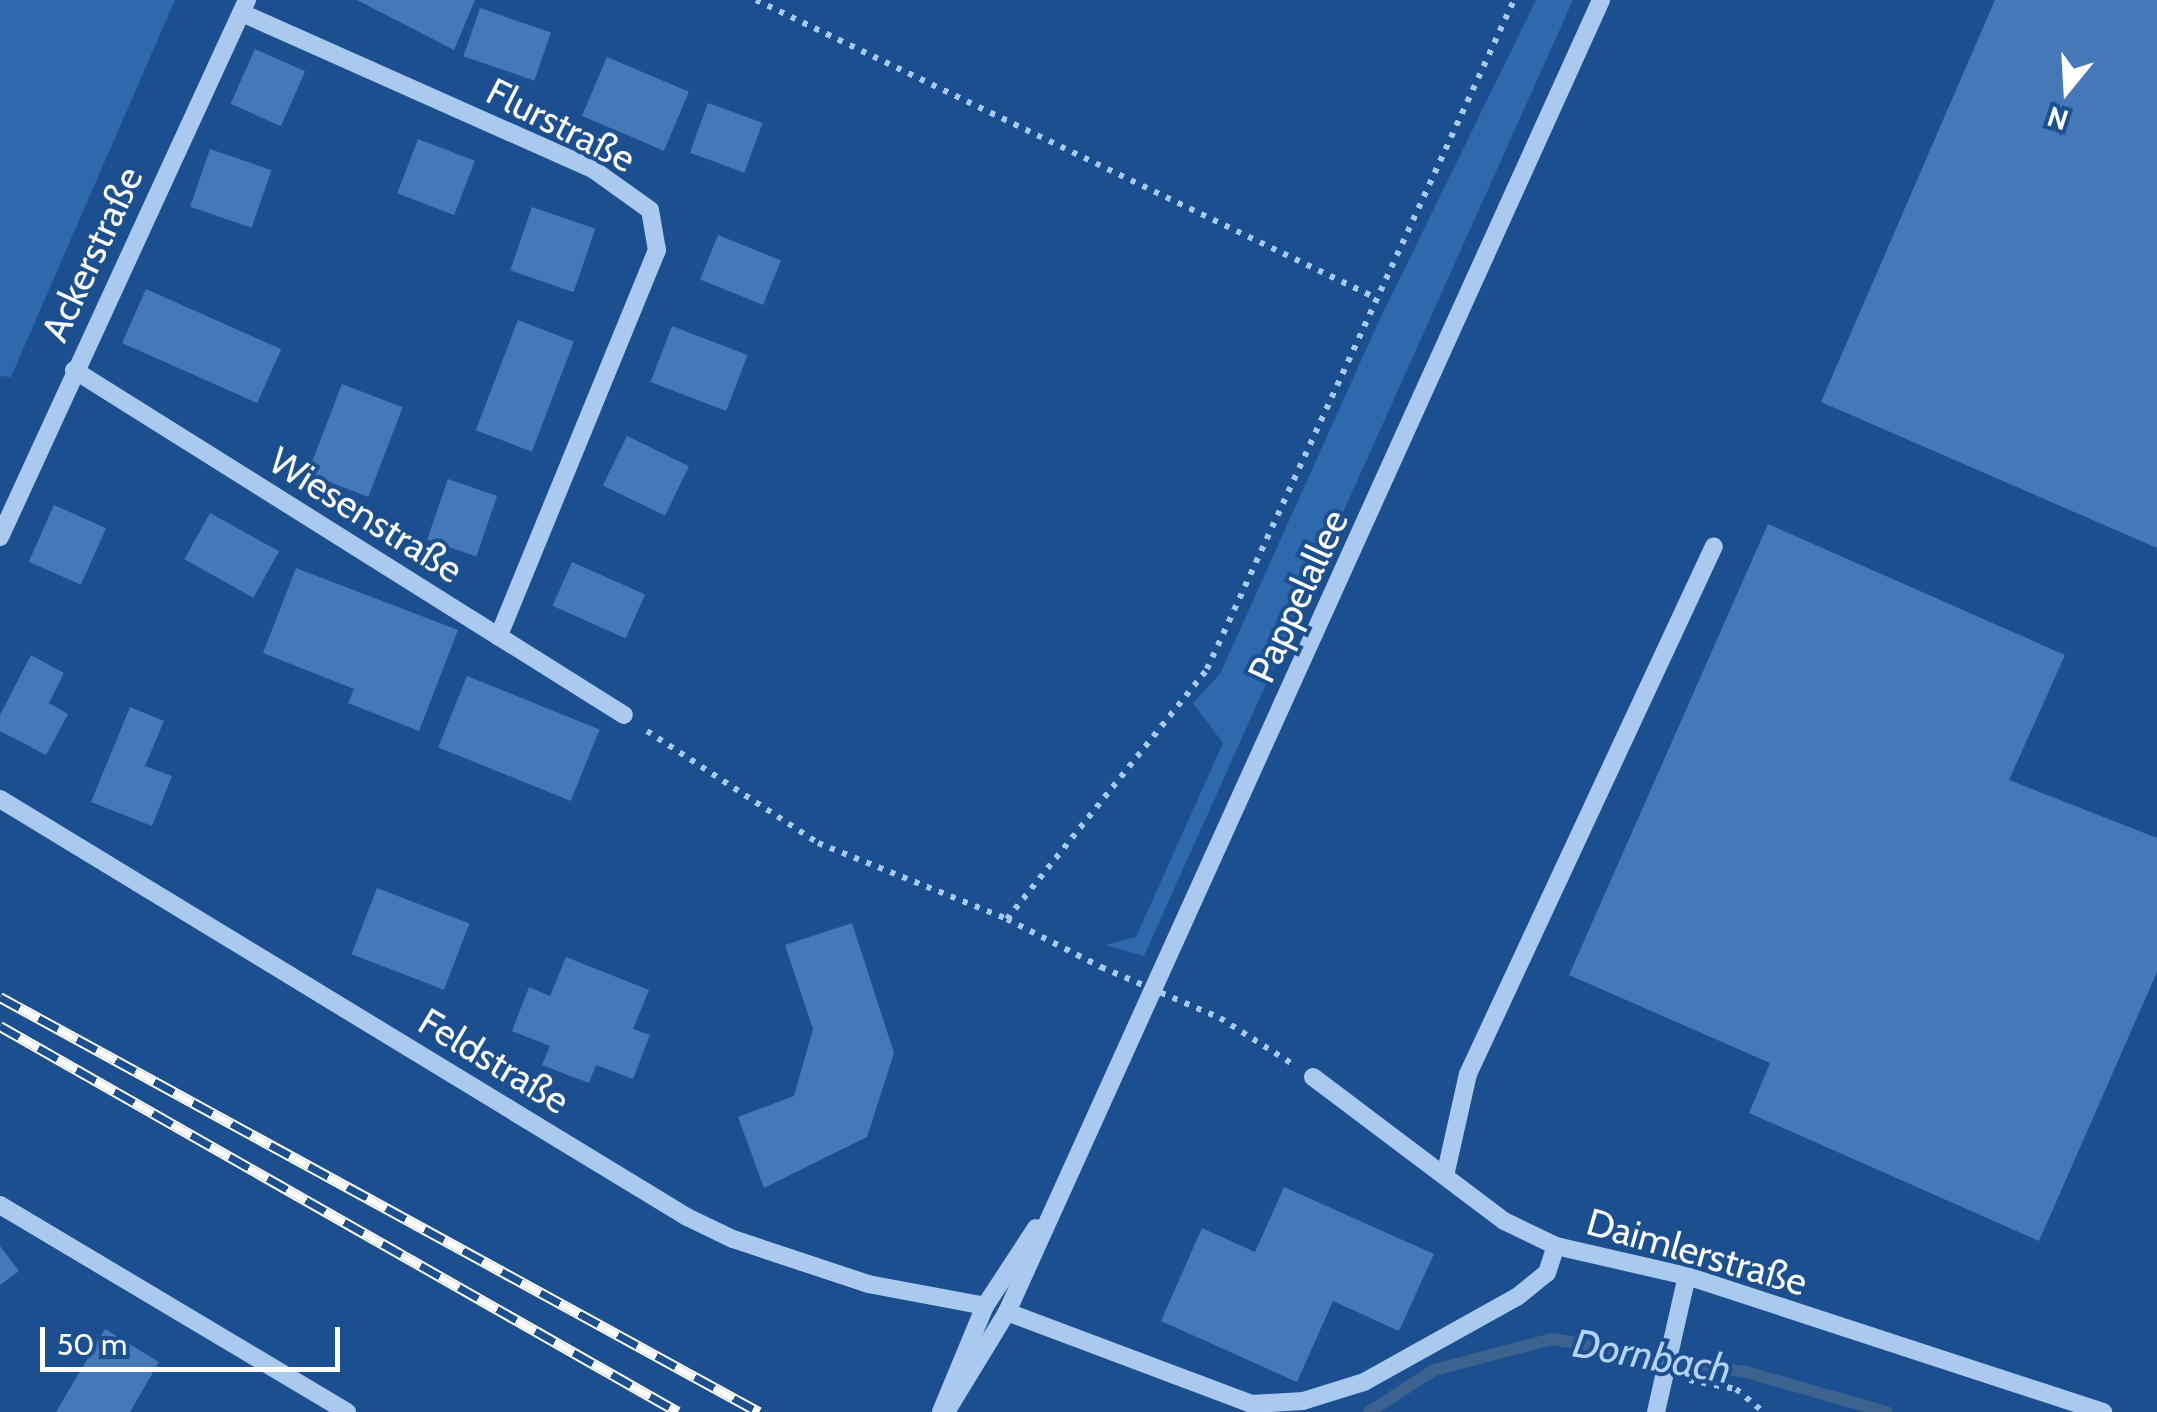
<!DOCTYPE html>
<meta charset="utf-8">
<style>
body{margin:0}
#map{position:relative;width:2157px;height:1412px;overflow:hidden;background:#1b4f8f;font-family:Cabin,sans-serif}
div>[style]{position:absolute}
.green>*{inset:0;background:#2e69ad}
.stream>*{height:12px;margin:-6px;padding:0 6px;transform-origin:6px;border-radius:6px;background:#3c6290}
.building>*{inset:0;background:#4478b7;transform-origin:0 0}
.path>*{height:6px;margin-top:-3px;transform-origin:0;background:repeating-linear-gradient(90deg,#a9c9ee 0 5px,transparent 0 13px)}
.minor>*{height:18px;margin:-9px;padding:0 9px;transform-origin:9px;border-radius:9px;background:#a9c9ee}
.rail>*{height:11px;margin-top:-5.5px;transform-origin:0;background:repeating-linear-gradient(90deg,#1b4f8f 0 22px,#fff 0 44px);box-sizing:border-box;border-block:2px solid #fff}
.path-bridge>*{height:6px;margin-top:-3px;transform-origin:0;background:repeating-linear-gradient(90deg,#a9c9ee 0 5px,transparent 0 13px)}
span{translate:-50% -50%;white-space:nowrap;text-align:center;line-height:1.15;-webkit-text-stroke:8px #1b4f8f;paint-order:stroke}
.street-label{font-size:38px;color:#fff}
.water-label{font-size:40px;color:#b5d3f5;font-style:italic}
.north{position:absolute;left:2017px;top:40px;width:100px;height:100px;-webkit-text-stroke:8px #1b4f8f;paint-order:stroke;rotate:198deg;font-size:28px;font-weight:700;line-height:40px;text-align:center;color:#fff}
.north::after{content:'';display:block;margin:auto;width:35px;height:45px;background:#fff;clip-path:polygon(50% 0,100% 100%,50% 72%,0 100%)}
.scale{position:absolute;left:40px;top:1327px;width:300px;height:45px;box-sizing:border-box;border:5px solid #fff;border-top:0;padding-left:12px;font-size:30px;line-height:35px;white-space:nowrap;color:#fff;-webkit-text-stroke:8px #1b4f8f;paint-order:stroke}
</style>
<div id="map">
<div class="green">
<div style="clip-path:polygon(0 0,175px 0,11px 377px,0 376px)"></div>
<div style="clip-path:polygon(1536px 0,1573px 0,1144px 956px,1105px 945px,1136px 937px,1223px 743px,1193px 703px,1220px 674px,1378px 323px)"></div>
</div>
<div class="stream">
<div style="left:1369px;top:1412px;width:77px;rotate:-32.9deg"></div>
<div style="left:1434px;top:1370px;width:122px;rotate:-14.7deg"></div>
<div style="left:1552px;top:1339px;width:197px;rotate:9.7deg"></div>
<div style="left:1746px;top:1372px;width:146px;rotate:15.9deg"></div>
</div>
<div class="building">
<div style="clip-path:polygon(357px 0,475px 0,454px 50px)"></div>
<div style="clip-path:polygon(1995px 0,2157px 0,2157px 548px,1821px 402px)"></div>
<div style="left:480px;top:8px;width:75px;height:51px;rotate:19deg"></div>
<div style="left:255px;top:49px;width:55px;height:60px;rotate:24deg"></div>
<div style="left:607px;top:57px;width:89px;height:64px;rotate:23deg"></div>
<div style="left:708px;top:103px;width:58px;height:53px;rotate:20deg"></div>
<div style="left:418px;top:139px;width:61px;height:58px;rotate:21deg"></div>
<div style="left:210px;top:149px;width:65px;height:61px;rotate:19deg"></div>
<div style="left:532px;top:207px;width:67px;height:67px;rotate:19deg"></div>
<div style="left:718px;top:235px;width:68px;height:48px;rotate:22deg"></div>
<div style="left:146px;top:289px;width:148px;height:59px;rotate:24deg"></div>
<div style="left:518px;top:320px;width:60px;height:118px;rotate:21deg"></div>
<div style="left:672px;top:326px;width:81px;height:60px;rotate:21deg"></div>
<div style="left:342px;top:384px;width:65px;height:96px;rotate:21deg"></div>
<div style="left:627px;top:436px;width:69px;height:55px;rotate:26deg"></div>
<div style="left:448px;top:479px;width:52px;height:64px;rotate:19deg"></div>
<div style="left:54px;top:505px;width:57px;height:62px;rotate:24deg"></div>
<div style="left:210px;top:513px;width:79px;height:53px;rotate:29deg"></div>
<div style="clip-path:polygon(1768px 524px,2065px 655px,2009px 780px,2157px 838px,2157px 972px,2039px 1241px,1749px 1113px,1770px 1063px,1569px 975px)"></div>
<div style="left:572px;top:562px;width:80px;height:48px;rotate:24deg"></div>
<div style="clip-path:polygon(296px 568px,458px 630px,419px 731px,348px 703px,354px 689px,263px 653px)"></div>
<div style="clip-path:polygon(31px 655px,64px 673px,49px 703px,68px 714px,46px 755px,0 731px,0 715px)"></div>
<div style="left:467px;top:676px;width:143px;height:77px;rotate:22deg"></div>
<div style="clip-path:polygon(130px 707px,164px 721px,145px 766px,172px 776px,152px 826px,91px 802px)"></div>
<div style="left:377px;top:888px;width:99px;height:71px;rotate:21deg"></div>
<div style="clip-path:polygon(852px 923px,894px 1053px,867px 1137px,764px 1188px,738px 1117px,794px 1096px,813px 1029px,785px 945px)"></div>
<div style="clip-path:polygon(566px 957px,649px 990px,633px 1029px,650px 1035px,633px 1079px,596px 1065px,589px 1083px,565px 1074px,542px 1065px,550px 1046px,512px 1031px,529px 987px,550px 996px)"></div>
<div style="clip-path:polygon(1284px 1187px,1434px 1254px,1399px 1331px,1333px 1301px,1297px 1382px,1161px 1321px,1202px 1228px,1255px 1252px)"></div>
<div style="clip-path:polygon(0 1246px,19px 1271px,0 1285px)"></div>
<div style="clip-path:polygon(105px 1329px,159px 1362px,130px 1412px,56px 1412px)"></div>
</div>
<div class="path">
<div style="left:756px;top:0;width:688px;rotate:25.67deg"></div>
<div style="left:647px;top:731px;width:204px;rotate:33.2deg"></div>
<div style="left:818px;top:843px;width:204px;rotate:21.9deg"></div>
<div style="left:1007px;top:919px;width:106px;rotate:27.1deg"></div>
<div style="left:1007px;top:919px;width:320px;rotate:-51.3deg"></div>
<div style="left:1207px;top:669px;width:736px;rotate:-65.35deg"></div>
<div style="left:1220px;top:1018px;width:84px;rotate:32.4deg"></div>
<div style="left:1689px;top:1380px;width:48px;rotate:10.8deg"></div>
<div style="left:1736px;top:1389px;width:35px;rotate:40deg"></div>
</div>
<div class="minor">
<div style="left:242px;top:13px;width:385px;rotate:24deg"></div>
<div style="left:594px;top:170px;width:69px;rotate:35.5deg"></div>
<div style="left:650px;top:210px;width:41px;rotate:80.1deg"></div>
<div style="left:657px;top:250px;width:418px;rotate:112.3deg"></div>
<div style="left:74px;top:370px;width:649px;rotate:32.1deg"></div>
<div style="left:0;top:537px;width:591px;rotate:-65.3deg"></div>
<div style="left:0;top:799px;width:804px;rotate:31.32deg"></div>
<div style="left:687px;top:1217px;width:51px;rotate:25.6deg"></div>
<div style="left:733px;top:1239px;width:142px;rotate:18.4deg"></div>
<div style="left:868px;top:1284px;width:119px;rotate:10.6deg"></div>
<div style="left:1313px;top:1077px;width:239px;rotate:37deg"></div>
<div style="left:1504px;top:1221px;width:58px;rotate:25.7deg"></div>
<div style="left:1556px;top:1246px;width:134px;rotate:12.9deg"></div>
<div style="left:1687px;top:1276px;width:438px;rotate:18.1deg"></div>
<div style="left:1445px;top:1176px;width:105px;rotate:-77.3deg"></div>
<div style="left:1468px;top:1074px;width:582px;rotate:-65.02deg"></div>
<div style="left:0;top:1205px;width:404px;rotate:30.8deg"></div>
<div style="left:1007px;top:1312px;width:262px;rotate:20.6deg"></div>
<div style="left:1252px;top:1404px;width:51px;rotate:-3.4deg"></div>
<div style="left:1303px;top:1401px;width:64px;rotate:-17.3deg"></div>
<div style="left:1364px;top:1382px;width:175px;rotate:-29.1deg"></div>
<div style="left:1517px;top:1297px;width:38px;rotate:-39deg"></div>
<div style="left:1547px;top:1273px;width:28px;rotate:-72deg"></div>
<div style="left:941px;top:1412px;width:115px;rotate:-67.5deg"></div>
<div style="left:985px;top:1306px;width:93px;rotate:-56.8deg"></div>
<div style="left:946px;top:1412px;width:117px;rotate:-58.6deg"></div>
<div style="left:1007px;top:1312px;width:1440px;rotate:-65.64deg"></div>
<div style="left:1656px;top:1412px;width:139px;rotate:-77.2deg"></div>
</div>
<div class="rail">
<div style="left:0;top:997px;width:865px;rotate:28.67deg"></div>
<div style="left:0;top:1026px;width:780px;rotate:29.65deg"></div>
</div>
<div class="path-bridge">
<div style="left:1101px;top:967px;width:129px;rotate:23.2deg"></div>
</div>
<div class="street-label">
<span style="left:561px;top:125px;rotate:27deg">Flurstraße</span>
<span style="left:92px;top:254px;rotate:-65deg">Ackerstraße</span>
<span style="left:366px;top:515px;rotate:32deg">Wiesenstraße</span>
<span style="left:1298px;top:596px;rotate:-65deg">Pappelallee</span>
<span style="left:494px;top:1061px;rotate:31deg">Feldstraße</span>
<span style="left:1697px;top:1252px;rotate:16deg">Daimlerstraße</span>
</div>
<div class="water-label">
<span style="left:1652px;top:1356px;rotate:10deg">Dornbach</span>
</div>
<div class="north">N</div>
<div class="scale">50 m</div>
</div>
